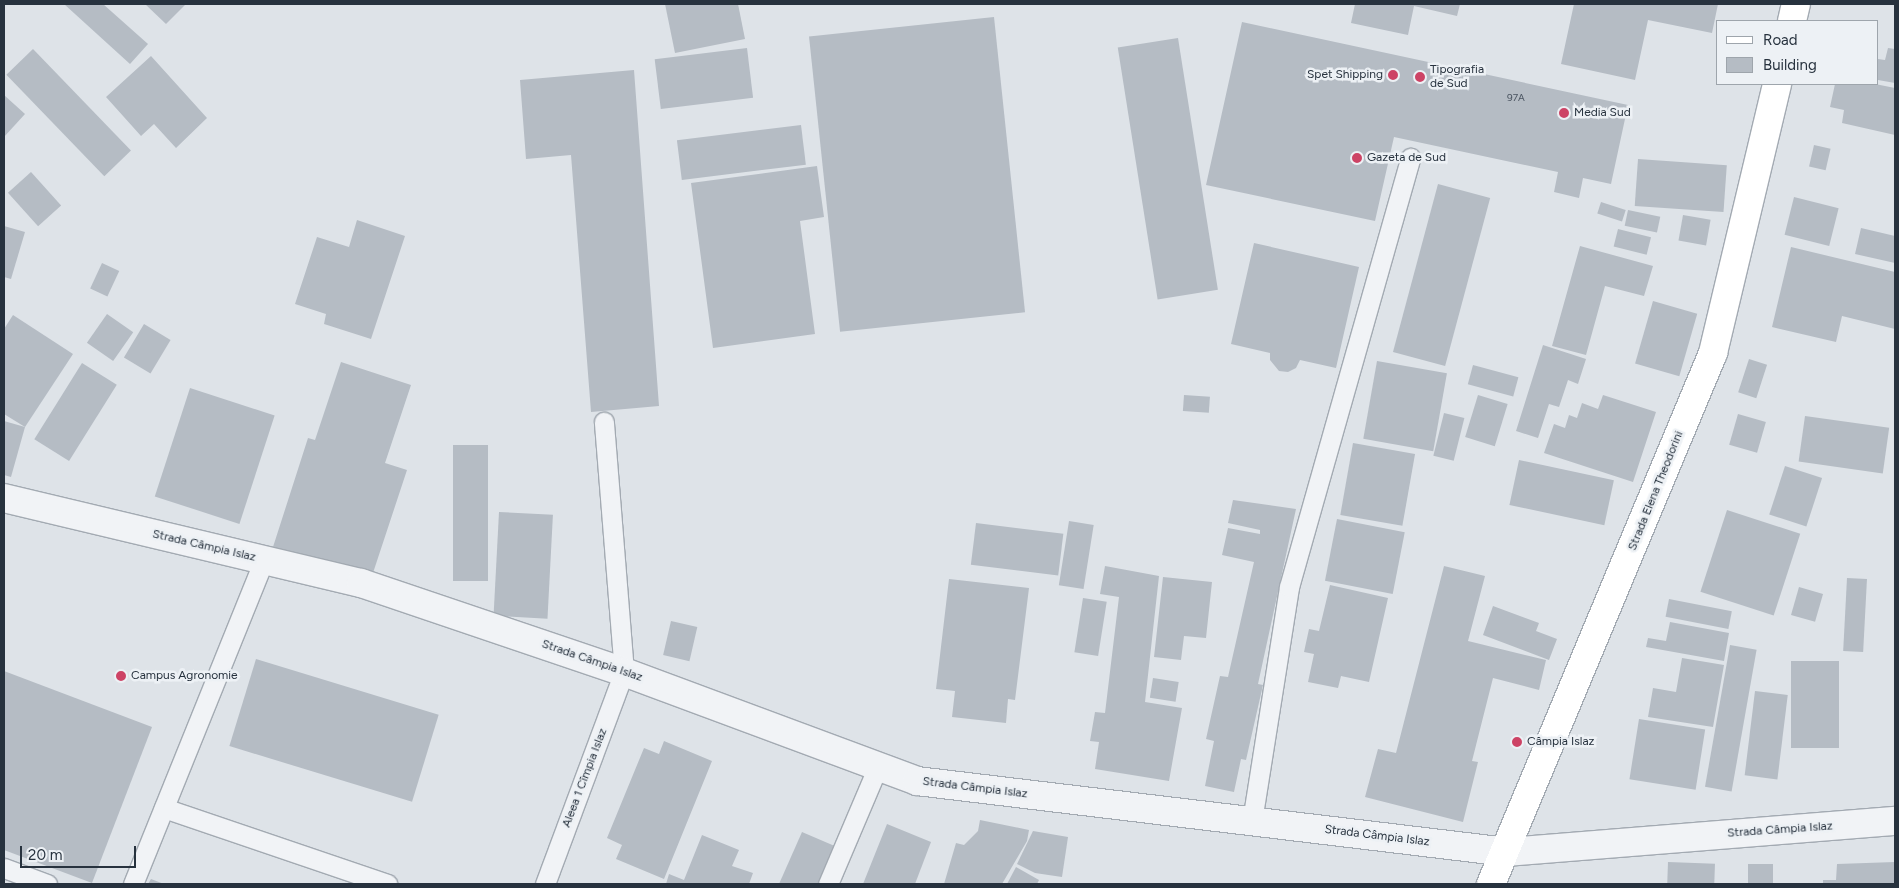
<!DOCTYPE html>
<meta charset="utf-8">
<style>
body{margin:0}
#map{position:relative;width:1899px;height:888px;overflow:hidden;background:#dee3e8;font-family:Figtree,sans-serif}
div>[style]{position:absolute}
.building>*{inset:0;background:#b5bcc4;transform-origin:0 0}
.roads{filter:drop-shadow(1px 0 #a3aab2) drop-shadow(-1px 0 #a3aab2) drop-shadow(0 1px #a3aab2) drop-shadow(0 -1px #a3aab2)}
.service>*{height:19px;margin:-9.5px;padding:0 9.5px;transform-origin:9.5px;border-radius:9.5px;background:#f1f3f6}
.tertiary>*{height:28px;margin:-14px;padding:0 14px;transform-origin:14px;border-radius:14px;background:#f1f3f6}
.secondary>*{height:28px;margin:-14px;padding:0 14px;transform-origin:14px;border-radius:14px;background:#fff}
.dots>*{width:14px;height:14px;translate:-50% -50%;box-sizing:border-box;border:2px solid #edf1f5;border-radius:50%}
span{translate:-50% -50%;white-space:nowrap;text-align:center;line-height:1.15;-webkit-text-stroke:5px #edf1f5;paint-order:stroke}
.number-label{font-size:10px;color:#4a5460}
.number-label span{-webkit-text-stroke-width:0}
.poi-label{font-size:12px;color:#27323e}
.left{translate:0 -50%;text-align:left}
.right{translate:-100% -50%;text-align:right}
.street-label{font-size:12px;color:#27323e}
.frame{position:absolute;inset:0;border:5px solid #27323e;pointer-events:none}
.legend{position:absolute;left:1716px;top:20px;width:162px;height:65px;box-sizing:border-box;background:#edf1f5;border:1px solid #9ea5ac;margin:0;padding:6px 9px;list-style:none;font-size:15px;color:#27323e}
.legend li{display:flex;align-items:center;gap:10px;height:25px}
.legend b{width:25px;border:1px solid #9ea5ac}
.scale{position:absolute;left:20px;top:846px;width:116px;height:22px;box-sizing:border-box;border:2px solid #27323e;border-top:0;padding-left:6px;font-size:15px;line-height:18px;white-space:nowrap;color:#27323e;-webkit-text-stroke:4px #edf1f5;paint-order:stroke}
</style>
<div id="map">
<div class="building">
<div style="clip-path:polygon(64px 4px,103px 4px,148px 44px,130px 64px)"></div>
<div style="clip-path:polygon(145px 4px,186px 4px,166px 24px)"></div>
<div style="clip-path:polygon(665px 4px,738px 4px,745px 39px,675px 53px)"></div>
<div style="clip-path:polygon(1355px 4px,1460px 4px,1457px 16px,1414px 6px,1408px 35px,1351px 23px)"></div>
<div style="clip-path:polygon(1574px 4px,1718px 4px,1712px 33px,1648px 20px,1635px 80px,1561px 64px)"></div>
<div style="left:994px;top:17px;width:297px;height:186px;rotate:84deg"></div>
<div style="clip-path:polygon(1242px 22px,1628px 105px,1611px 184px,1583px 178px,1579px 198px,1554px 192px,1558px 172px,1394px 137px,1375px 221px,1206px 185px)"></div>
<div style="left:1178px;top:38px;width:255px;height:61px;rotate:81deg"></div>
<div style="left:747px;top:48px;width:50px;height:93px;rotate:83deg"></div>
<div style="clip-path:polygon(1888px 48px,1895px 49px,1895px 83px,1878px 80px,1878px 59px,1885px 60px)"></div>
<div style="left:33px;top:49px;width:141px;height:37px;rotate:46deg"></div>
<div style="clip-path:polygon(151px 56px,207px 118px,176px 148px,154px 124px,141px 136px,106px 97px)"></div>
<div style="clip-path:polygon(634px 70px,659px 406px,591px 412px,571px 155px,526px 159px,520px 80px)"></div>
<div style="clip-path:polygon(1835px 84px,1875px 84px,1895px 88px,1895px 135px,1842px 123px,1844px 110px,1830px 107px)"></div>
<div style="clip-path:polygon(4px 95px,25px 114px,4px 137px)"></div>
<div style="left:801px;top:125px;width:40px;height:125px;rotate:83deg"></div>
<div style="left:1814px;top:145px;width:17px;height:22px;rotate:13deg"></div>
<div style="left:1638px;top:159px;width:89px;height:47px;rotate:4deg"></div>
<div style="clip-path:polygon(817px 166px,824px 217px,800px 221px,815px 334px,713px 348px,691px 183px)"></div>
<div style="left:31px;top:172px;width:45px;height:31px;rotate:48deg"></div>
<div style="left:1438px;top:184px;width:54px;height:174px;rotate:15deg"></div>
<div style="left:1794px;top:197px;width:46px;height:39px;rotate:14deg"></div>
<div style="left:1601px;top:202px;width:26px;height:12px;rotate:18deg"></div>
<div style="left:1628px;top:210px;width:33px;height:16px;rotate:12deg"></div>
<div style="left:1683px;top:215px;width:28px;height:26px;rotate:10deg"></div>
<div style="clip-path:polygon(357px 220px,405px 236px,371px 339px,324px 324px,326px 314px,295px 304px,317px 237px,349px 247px)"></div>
<div style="clip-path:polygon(4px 226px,25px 232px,11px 279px,4px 277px)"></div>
<div style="clip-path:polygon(1861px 228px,1895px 236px,1895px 263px,1855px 254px)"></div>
<div style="left:1618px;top:229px;width:34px;height:18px;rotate:14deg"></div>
<div style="clip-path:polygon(1254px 243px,1359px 267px,1336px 368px,1300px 360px,1296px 368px,1288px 372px,1279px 371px,1270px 360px,1270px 353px,1231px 344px)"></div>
<div style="clip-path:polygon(1580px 246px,1653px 266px,1644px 296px,1605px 286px,1586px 355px,1552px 346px)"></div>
<div style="clip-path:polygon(1791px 247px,1895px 272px,1895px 329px,1842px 316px,1836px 342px,1772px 327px)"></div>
<div style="left:102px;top:263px;width:19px;height:28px;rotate:25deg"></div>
<div style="left:1653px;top:301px;width:46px;height:65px;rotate:16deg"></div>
<div style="left:107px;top:314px;width:32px;height:35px;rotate:35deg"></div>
<div style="clip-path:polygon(13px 315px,73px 354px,25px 427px,4px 414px,4px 329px)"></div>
<div style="left:144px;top:324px;width:31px;height:39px;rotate:31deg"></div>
<div style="clip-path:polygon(1543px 345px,1586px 359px,1578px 384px,1568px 380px,1559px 407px,1549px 404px,1538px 438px,1516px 431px)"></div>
<div style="left:1749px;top:359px;width:19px;height:35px;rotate:18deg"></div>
<div style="left:1377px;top:361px;width:71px;height:79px;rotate:10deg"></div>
<div style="clip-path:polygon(341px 362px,411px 385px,385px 463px,407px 470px,371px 579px,273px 547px,308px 438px,315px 440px)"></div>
<div style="left:82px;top:363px;width:41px;height:90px;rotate:32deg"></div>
<div style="left:1473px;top:365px;width:47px;height:20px;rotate:15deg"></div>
<div style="left:190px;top:388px;width:89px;height:114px;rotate:18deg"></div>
<div style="left:1184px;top:395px;width:26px;height:16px;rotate:4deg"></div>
<div style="left:1478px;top:395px;width:31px;height:44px;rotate:17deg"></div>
<div style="clip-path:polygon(1603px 395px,1656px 412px,1633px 482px,1544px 453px,1554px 424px,1565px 428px,1569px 415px,1577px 418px,1582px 403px,1598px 409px)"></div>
<div style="left:1444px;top:413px;width:21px;height:44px;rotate:14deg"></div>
<div style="left:1738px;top:414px;width:29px;height:32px;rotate:16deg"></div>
<div style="left:1805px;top:416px;width:85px;height:46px;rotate:8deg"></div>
<div style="clip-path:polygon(4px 421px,25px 427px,11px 477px,4px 475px)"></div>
<div style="left:1353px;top:443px;width:63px;height:73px;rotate:10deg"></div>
<div style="left:453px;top:445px;width:35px;height:136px"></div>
<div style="left:1519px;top:460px;width:97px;height:46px;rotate:12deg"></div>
<div style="left:1785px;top:466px;width:39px;height:51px;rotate:18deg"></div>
<div style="clip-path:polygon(1233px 500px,1296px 509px,1258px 684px,1263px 685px,1246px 760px,1241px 759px,1234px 792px,1205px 786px,1214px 741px,1206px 739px,1220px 676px,1228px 677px,1254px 562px,1222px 555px,1228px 528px,1260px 534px,1260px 530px,1228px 523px)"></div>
<div style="left:1727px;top:510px;width:77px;height:86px;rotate:18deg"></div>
<div style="left:499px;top:512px;width:54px;height:104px;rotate:3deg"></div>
<div style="left:1337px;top:519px;width:69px;height:63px;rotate:11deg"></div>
<div style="left:1069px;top:521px;width:25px;height:65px;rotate:9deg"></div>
<div style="left:976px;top:523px;width:88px;height:42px;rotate:7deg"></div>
<div style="clip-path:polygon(1105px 566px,1159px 576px,1145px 702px,1182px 708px,1169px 781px,1095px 769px,1099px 742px,1090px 741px,1095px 712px,1105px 713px,1119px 597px,1100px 594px)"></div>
<div style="clip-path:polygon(1444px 566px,1485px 576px,1468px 641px,1546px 660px,1539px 690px,1493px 678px,1472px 761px,1478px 762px,1463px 822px,1365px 797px,1378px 749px,1396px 753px)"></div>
<div style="clip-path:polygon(1163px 577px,1212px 582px,1206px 638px,1184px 636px,1181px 660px,1154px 657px)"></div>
<div style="left:1847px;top:578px;width:20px;height:73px;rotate:3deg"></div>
<div style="clip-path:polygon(949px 579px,1029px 588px,1015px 700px,1008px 699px,1006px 723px,952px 717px,955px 691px,936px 689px)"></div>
<div style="clip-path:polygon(1330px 585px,1388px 598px,1369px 682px,1341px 676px,1338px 688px,1308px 682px,1314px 654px,1304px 652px,1309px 629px,1319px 631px)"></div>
<div style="left:1799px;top:587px;width:25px;height:29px;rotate:16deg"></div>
<div style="left:1083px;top:598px;width:24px;height:55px;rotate:9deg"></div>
<div style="left:1669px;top:599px;width:64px;height:18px;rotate:11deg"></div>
<div style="clip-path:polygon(1493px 606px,1539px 623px,1536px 631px,1557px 639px,1549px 660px,1483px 635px)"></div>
<div style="left:671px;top:621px;width:27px;height:35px;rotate:13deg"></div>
<div style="clip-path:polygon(1670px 622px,1729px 633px,1724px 661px,1646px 647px,1648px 638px,1666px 641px)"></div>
<div style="left:1730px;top:645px;width:27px;height:144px;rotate:10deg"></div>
<div style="clip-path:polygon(1682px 658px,1724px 665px,1713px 727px,1648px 717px,1653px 688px,1676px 692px)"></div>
<div style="left:256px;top:659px;width:191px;height:91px;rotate:17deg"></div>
<div style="left:1791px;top:661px;width:48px;height:87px"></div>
<div style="clip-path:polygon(4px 671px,152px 727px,92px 883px,4px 850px)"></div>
<div style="left:1153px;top:678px;width:26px;height:20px;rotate:9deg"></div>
<div style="left:1755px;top:691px;width:33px;height:85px;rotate:7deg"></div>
<div style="left:1639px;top:719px;width:67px;height:61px;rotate:9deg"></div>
<div style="clip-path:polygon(664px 741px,712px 761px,664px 879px,616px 859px,622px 845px,607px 838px,644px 748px,659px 754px)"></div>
<div style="clip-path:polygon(980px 820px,1029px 830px,1027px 841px,1002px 884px,944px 884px,956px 843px,964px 845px,978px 831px)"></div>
<div style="clip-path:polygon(887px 824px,931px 842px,915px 884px,863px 884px)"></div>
<div style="clip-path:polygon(1033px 831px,1068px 837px,1062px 877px,1035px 873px,1017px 864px)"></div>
<div style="clip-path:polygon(802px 832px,837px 847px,821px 884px,779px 884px)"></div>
<div style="clip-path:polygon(702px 835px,739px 850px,732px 866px,753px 873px,749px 884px,666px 884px,669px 874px,684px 880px)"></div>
<div style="left:1668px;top:862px;width:47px;height:22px;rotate:2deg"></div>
<div style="clip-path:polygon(1895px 862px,1895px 884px,1823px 884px,1823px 880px,1836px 880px,1837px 864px)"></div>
<div style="left:1748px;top:864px;width:25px;height:20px"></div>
<div style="clip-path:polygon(1016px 867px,1039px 880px,1037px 884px,1007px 884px)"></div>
<div style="clip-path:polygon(151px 879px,164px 884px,148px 884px)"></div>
</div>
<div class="roads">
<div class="service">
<div style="left:164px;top:808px;width:236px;rotate:18.8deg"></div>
<div style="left:1252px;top:821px;width:237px;rotate:-81deg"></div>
<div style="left:1289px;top:587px;width:446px;rotate:-74.2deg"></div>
<div style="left:4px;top:868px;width:46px;rotate:20.4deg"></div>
<div style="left:133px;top:884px;width:349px;rotate:-68deg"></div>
<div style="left:545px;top:884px;width:226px;rotate:-69.6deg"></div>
<div style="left:624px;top:672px;width:251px;rotate:-94.6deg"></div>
<div style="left:828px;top:884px;width:128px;rotate:-67deg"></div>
</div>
<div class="tertiary">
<div style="left:4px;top:498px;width:367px;rotate:13.4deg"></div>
<div style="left:361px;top:583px;width:278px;rotate:18.7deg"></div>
<div style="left:624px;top:672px;width:313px;rotate:20.4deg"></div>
<div style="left:917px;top:781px;width:594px;rotate:6.86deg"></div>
<div style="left:1507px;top:852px;width:389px;rotate:-4.6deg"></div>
</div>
<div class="secondary">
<div style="left:1792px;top:21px;width:17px;rotate:-77deg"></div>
<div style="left:1491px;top:884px;width:576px;rotate:-67.31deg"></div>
<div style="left:1713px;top:353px;width:277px;rotate:-76.6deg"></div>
</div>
</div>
<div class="dots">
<div style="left:1393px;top:75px;background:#cd4365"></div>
<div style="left:1420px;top:77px;background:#cd4365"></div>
<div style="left:1564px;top:113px;background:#cd4365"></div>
<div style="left:1357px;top:158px;background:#cd4365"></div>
<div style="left:121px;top:676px;background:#cd4365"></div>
<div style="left:1517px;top:742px;background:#cd4365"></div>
</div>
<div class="number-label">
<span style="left:1516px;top:98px">97A</span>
</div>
<div class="poi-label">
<span class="left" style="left:1430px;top:77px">Tipografia<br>de Sud</span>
<span class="right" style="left:1383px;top:75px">Spet Shipping</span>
<span class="left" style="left:1574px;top:113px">Media Sud</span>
<span class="left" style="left:1367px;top:158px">Gazeta de Sud</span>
<span class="left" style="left:131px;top:676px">Campus Agronomie</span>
<span class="left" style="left:1527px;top:742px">Câmpia Islaz</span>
</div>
<div class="street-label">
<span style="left:1656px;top:491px;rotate:-68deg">Strada Elena Theodorini</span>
<span style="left:204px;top:546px;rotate:13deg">Strada Câmpia Islaz</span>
<span style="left:592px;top:661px;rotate:19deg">Strada Câmpia Islaz</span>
<span style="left:585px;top:778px;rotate:-69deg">Aleea 1 Cîmpia Islaz</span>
<span style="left:975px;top:788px;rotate:7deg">Strada Câmpia Islaz</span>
<span style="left:1780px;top:830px;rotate:-4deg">Strada Câmpia Islaz</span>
<span style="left:1377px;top:836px;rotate:7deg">Strada Câmpia Islaz</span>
</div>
<div class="frame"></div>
<ul class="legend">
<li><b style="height:6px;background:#fff"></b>Road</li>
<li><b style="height:14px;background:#b5bcc4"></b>Building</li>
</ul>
<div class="scale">20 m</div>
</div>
